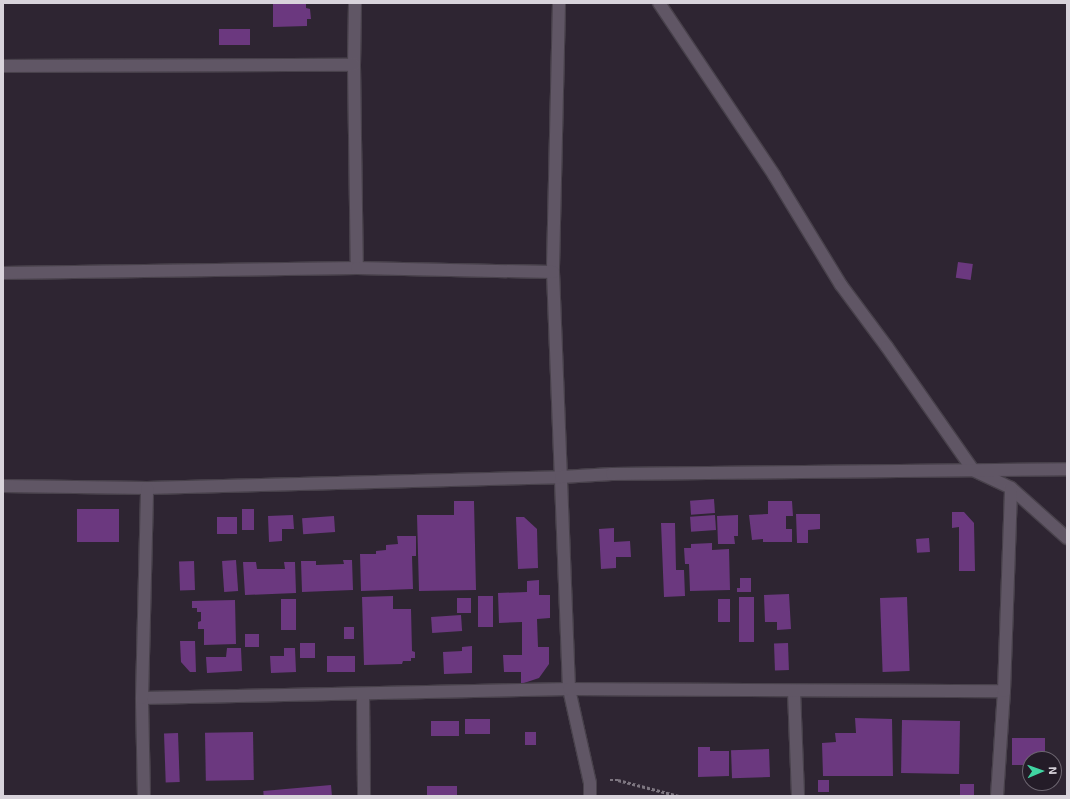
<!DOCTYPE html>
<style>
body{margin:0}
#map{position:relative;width:1070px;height:799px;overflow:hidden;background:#2e2532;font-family:"Exo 2",sans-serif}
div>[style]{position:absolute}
.building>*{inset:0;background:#6b387f;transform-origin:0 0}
.path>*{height:2.5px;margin-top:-1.25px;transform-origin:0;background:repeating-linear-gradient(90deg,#7d7680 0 3px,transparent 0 5px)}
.roads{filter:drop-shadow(1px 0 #48414b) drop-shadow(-1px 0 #48414b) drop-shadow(0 1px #48414b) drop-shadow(0 -1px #48414b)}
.minor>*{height:12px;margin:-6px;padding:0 6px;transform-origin:6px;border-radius:6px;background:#605665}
span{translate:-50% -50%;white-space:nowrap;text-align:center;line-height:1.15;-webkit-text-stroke:4px #241c28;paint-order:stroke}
.frame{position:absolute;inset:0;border:4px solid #d8d3db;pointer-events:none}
.north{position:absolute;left:1022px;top:751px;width:40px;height:40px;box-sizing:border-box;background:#241c28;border:1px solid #6c6570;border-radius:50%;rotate:88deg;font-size:11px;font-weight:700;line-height:16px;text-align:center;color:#d8d3db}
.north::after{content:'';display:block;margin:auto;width:14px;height:18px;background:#40d4a2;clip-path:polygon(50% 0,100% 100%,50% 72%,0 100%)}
</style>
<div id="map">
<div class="building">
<div style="clip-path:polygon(273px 3px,306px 3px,306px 8px,310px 9px,311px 19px,307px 19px,307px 26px,273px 27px)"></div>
<div style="left:219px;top:29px;width:31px;height:16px"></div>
<div style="left:958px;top:262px;width:15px;height:16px;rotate:8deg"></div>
<div style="left:714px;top:499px;width:14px;height:24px;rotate:86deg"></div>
<div style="clip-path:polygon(454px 501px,474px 501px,476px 590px,419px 591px,417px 515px,454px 515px)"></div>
<div style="clip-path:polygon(768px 501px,792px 501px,793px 516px,786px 516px,786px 529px,792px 529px,792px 542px,763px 542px,763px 539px,752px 540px,749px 515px,768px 514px)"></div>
<div style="left:119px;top:509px;width:33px;height:42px;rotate:90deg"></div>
<div style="left:242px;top:509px;width:12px;height:21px"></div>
<div style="clip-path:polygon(952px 512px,964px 512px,974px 523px,975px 571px,959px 571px,959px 527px,952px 528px)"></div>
<div style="clip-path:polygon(796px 514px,820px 514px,820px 529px,808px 530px,808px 543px,797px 543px)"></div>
<div style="clip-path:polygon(293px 515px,294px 529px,282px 529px,282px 541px,269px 542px,268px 516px)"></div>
<div style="left:715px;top:515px;width:15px;height:25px;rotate:86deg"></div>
<div style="clip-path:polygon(738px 515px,738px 536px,734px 536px,735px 544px,718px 544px,717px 516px)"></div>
<div style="left:334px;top:516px;width:16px;height:32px;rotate:86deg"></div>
<div style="left:217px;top:517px;width:20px;height:17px"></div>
<div style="clip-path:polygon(516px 517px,524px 517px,537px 529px,538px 568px,518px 569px)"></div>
<div style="clip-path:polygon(661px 523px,675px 523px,676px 570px,684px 570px,685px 596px,664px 597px)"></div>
<div style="clip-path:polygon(614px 528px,614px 542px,630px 541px,631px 557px,616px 557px,616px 568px,601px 569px,599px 529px)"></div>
<div style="clip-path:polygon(397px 536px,416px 536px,416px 556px,412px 556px,413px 589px,361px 591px,360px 554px,376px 554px,376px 551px,386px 550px,386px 545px,398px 544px)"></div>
<div style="left:929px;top:538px;width:14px;height:13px;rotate:86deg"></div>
<div style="clip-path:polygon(712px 543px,712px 550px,729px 549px,730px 590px,690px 591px,689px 564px,685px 564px,684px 548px,691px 548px,691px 544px)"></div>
<div style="left:236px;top:560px;width:31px;height:14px;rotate:86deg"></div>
<div style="clip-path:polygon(343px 560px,352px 560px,353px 590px,302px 592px,301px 561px,316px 561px,316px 565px,344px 564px)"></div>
<div style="left:194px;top:561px;width:29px;height:15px;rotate:88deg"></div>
<div style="clip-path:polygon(243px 562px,256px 562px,257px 569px,285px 569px,284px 562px,295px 562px,296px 593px,245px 595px)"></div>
<div style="clip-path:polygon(740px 578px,751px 578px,751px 592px,737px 592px,737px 588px,740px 588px)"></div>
<div style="clip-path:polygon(539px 580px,539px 595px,550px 595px,550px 618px,537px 619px,538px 647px,549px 647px,549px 664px,539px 678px,521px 684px,521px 672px,504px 672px,503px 655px,522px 655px,522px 622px,499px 623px,498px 593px,527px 592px,527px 581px)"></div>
<div style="clip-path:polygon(789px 594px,791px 629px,777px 630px,777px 622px,765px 622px,764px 595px)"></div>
<div style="clip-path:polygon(393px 596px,393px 609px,411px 609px,412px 651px,415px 652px,415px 658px,411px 658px,411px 661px,403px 661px,402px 664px,364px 665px,362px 597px)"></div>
<div style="left:478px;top:596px;width:15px;height:31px"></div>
<div style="left:739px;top:597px;width:15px;height:45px"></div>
<div style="left:907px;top:597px;width:74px;height:27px;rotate:88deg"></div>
<div style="left:457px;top:598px;width:14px;height:15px"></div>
<div style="left:281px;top:599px;width:15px;height:31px"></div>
<div style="left:718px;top:599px;width:12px;height:23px"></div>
<div style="clip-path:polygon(235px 600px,236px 644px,204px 645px,204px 629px,198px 629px,198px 622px,201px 621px,201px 612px,197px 612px,197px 608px,192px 608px,192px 601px)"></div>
<div style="left:461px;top:615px;width:16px;height:30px;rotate:86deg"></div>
<div style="left:344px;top:627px;width:10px;height:12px"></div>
<div style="left:245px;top:634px;width:14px;height:13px"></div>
<div style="clip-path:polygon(180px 641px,195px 641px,196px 672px,190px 672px,181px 662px)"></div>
<div style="left:300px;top:643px;width:15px;height:15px"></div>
<div style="left:788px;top:643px;width:27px;height:14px;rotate:88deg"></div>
<div style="clip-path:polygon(472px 646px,472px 673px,444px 674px,443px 652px,462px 651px,462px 647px)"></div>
<div style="clip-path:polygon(227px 648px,241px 648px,242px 671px,207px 673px,206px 657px,226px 657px)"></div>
<div style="clip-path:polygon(284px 648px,295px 648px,296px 672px,271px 673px,270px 656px,284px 656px)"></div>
<div style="left:327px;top:656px;width:28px;height:16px"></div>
<div style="clip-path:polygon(855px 718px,892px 719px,893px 776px,823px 776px,822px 743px,836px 742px,835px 733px,856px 733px)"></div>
<div style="left:465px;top:719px;width:25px;height:15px"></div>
<div style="left:902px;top:720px;width:58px;height:53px;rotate:1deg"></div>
<div style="left:431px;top:721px;width:28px;height:15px"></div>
<div style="left:253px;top:732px;width:48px;height:48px;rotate:89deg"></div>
<div style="left:525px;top:732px;width:11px;height:13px"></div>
<div style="left:178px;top:733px;width:49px;height:14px;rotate:88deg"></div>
<div style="clip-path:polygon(1012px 738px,1045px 738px,1045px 759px,1030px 759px,1030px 765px,1012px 765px)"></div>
<div style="clip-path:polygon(698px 747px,710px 747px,710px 751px,729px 751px,729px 776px,698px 777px)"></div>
<div style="left:769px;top:749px;width:28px;height:38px;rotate:88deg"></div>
<div style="left:829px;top:780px;width:12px;height:11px;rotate:90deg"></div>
<div style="left:960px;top:784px;width:14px;height:12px"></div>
<div style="left:331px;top:785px;width:11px;height:68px;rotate:85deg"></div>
<div style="left:457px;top:786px;width:10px;height:30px;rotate:90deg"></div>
</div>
<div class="path">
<div style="left:610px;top:780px;width:8px"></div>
<div style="left:618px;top:780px;width:63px;rotate:14.7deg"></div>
</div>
<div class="roads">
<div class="minor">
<div style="left:355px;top:3px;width:62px;rotate:90.9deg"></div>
<div style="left:354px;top:65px;width:203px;rotate:89.2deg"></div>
<div style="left:559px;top:3px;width:269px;rotate:91.3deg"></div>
<div style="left:553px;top:272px;width:417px;rotate:87.8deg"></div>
<div style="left:569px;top:689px;width:96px;rotate:77.4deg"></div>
<div style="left:590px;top:783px;width:13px;rotate:90deg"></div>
<div style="left:659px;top:3px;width:207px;rotate:56.2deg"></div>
<div style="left:774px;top:175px;width:129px;rotate:58.7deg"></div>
<div style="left:841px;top:285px;width:77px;rotate:53.4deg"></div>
<div style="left:887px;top:347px;width:150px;rotate:55deg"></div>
<div style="left:973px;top:470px;width:42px;rotate:25.3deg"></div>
<div style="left:1011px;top:488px;width:75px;rotate:41.8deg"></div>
<div style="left:3px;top:66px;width:351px;rotate:-0.2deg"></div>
<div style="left:3px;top:273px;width:354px;rotate:-0.8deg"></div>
<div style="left:357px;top:268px;width:196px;rotate:1.2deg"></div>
<div style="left:3px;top:486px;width:144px;rotate:0.8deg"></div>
<div style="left:147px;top:488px;width:414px;rotate:-1.5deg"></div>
<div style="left:561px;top:477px;width:51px;rotate:-3.4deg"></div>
<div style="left:612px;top:474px;width:455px;rotate:-0.6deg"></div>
<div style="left:794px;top:691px;width:105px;rotate:87.8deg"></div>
<div style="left:363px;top:694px;width:102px;rotate:89.4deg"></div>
<div style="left:142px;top:698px;width:427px;rotate:-1.2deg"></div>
<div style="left:569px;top:689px;width:435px;rotate:0.3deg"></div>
<div style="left:144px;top:796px;width:98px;rotate:-91.2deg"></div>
<div style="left:142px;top:698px;width:210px;rotate:-88.6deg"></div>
<div style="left:997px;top:796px;width:105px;rotate:-86.2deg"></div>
<div style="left:1004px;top:691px;width:203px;rotate:-88deg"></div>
</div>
</div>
<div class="frame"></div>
<div class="north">N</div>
</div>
